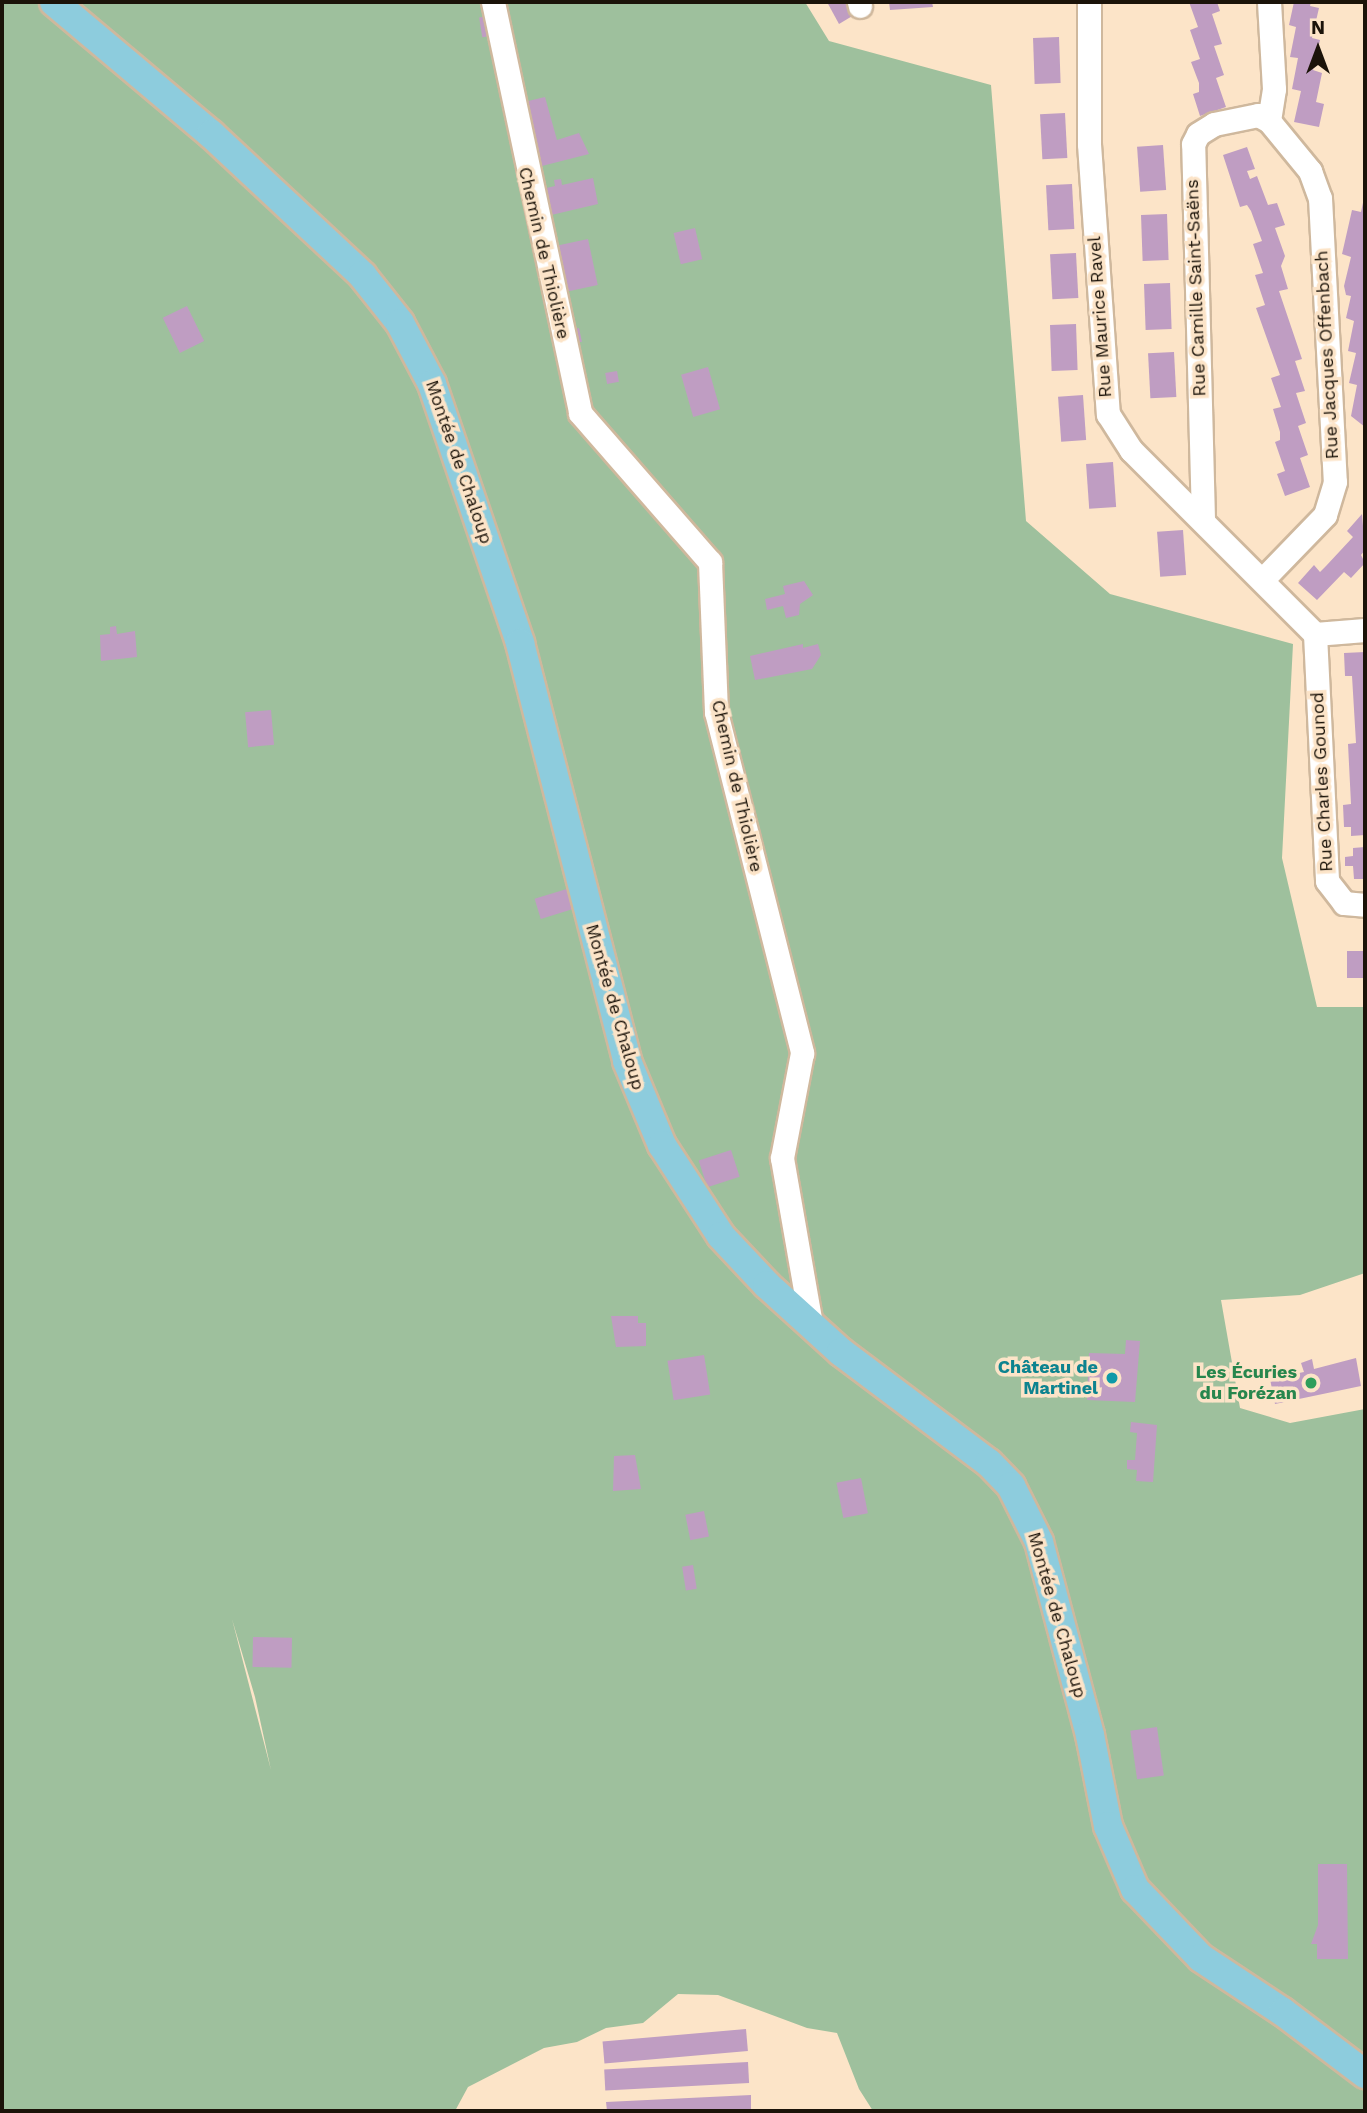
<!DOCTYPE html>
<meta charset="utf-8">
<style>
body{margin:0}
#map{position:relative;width:1367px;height:2113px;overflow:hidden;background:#fce4c8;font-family:"Work Sans",sans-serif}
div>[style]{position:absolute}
.green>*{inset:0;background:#9ec09d}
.building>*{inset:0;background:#bf9dc2;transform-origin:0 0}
.roads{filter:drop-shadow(2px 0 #cfb89d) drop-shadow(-2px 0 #cfb89d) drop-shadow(0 2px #cfb89d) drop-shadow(0 -2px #cfb89d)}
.minor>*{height:23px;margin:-11.5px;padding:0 11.5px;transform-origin:11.5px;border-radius:11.5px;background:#fff}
.major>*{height:28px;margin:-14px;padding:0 14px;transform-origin:14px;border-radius:14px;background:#8dccdd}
.dots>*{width:19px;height:19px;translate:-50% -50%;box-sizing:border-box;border:4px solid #fce4c8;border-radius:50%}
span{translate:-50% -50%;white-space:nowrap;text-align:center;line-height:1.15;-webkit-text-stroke:7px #fce4c8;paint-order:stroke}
.street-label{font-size:18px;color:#1b1309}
.culture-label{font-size:18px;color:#0d838f;font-weight:700}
.right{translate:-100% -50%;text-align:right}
.leisure-label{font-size:18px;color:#27864d;font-weight:700}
.frame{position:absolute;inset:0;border:4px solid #1b1309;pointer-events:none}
.north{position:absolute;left:1283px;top:14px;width:70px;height:70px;-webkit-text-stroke:5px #fce4c8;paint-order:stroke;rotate:0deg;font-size:19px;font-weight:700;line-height:28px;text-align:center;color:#1b1309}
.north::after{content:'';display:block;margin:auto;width:24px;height:32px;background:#1b1309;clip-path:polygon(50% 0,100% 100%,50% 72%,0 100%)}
</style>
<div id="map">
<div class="green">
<div style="clip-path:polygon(evenodd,2px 2px,805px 2px,829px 41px,991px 85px,1026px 521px,1110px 594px,1293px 644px,1282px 858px,1317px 1007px,1365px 1007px,1365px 1273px,1300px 1295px,1221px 1300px,1240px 1408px,1290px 1423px,1365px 1409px,1365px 2111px,873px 2111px,859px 2089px,837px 2033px,807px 2028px,718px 1995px,678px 1994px,643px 2023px,606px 2028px,577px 2042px,544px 2048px,468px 2087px,455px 2111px,2px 2111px,2px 2px,232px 1619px,255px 1697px,271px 1770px,232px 1619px)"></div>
</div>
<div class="building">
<div style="clip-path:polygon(827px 2px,847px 2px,854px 15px,839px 24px)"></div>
<div style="clip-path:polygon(889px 2px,932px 2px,933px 7px,890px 10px)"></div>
<div style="clip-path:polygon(1189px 2px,1217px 2px,1220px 11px,1212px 14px,1222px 44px,1214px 46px,1224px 75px,1216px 78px,1226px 107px,1200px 116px,1193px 94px,1199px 92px,1199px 83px,1191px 62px,1200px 59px,1190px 30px,1198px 27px)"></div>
<div style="clip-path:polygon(1294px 2px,1311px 2px,1310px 6px,1319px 8px,1312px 38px,1320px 40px,1313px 70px,1322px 73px,1316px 102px,1324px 104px,1319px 127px,1294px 122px,1301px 91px,1292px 89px,1298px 58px,1290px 57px,1296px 27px,1289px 25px)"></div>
<div style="left:489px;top:16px;width:20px;height:10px;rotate:81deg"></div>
<div style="left:1059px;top:37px;width:46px;height:26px;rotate:88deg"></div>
<div style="clip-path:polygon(545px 97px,557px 140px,579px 133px,589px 154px,538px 167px,524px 102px)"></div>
<div style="left:1065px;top:113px;width:45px;height:25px;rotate:87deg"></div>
<div style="left:1163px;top:145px;width:45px;height:26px;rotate:86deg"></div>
<div style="clip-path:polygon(1247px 147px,1255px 169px,1247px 171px,1250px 179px,1257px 176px,1268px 205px,1277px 203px,1285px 225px,1275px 228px,1285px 256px,1281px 266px,1288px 289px,1279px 291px,1302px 359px,1295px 361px,1305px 391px,1296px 393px,1306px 423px,1298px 426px,1308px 455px,1300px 458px,1310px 487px,1285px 496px,1277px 474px,1285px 471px,1275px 442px,1280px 440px,1280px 432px,1273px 409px,1281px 407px,1271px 378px,1280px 375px,1256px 308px,1265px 305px,1255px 275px,1263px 273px,1253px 244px,1262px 241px,1251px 211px,1247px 205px,1240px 207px,1223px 155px)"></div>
<div style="clip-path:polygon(593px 178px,598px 204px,547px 216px,542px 189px,555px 186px,554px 180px,561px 179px,562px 185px)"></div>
<div style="left:1072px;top:184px;width:45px;height:26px;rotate:87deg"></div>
<div style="clip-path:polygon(1364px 198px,1365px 198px,1365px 427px,1351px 416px,1357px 385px,1349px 383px,1356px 353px,1348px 351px,1354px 321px,1346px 318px,1351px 296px,1346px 295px,1344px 286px,1351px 257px,1342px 254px,1352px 210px,1361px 212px)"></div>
<div style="left:1167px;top:214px;width:46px;height:26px;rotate:88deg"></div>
<div style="left:695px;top:228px;width:32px;height:22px;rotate:77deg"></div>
<div style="left:588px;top:239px;width:47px;height:37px;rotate:78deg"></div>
<div style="left:1076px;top:253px;width:45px;height:26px;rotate:87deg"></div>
<div style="left:1170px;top:283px;width:46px;height:26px;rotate:88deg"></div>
<div style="left:187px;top:306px;width:39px;height:27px;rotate:64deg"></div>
<div style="left:1076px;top:324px;width:46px;height:26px;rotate:88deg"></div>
<div style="left:579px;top:328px;width:14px;height:11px;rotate:78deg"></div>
<div style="left:1174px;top:352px;width:45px;height:26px;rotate:87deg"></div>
<div style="left:708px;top:367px;width:44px;height:28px;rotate:74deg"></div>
<div style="left:617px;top:371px;width:11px;height:12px;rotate:80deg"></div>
<div style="left:1083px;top:395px;width:45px;height:25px;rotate:86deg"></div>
<div style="left:1113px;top:462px;width:45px;height:27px;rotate:86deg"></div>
<div style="clip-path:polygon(1362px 514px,1365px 550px,1361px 555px,1365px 563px,1351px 578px,1344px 572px,1317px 600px,1298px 583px,1314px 565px,1320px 572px,1326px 566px,1353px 537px,1347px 531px)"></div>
<div style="left:1183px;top:530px;width:45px;height:26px;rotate:86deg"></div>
<div style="clip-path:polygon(804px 581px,813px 595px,800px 604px,799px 615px,786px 618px,783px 606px,767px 610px,765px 599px,785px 594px,783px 586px)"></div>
<div style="clip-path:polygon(116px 626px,117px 634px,135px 631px,137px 657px,101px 661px,100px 635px,110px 634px,110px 627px)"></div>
<div style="clip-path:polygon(803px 644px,803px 648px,818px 644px,821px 655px,812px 669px,755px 680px,750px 656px)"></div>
<div style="clip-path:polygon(1365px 652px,1365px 835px,1351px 836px,1351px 827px,1344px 827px,1343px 805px,1351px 804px,1348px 744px,1356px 743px,1352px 676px,1345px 676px,1344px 653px)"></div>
<div style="left:271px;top:710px;width:35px;height:26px;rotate:85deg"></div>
<div style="clip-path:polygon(1365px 847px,1365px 879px,1354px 879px,1353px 866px,1345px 866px,1345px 857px,1353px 856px,1353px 848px)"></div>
<div style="left:570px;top:888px;width:21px;height:37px;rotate:73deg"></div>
<div style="left:1347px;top:951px;width:18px;height:27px"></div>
<div style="left:731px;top:1150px;width:28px;height:34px;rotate:72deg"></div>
<div style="clip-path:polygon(611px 1316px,638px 1316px,638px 1323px,646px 1323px,646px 1346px,616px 1347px)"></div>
<div style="clip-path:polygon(1126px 1340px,1140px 1341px,1135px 1402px,1087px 1400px,1089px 1353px,1125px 1354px)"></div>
<div style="left:704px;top:1355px;width:40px;height:37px;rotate:81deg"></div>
<div style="clip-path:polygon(1356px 1358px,1361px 1386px,1275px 1404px,1270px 1379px,1276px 1378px,1275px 1372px,1287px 1369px,1289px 1375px,1304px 1372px,1301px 1363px,1312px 1359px,1314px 1369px)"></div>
<div style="clip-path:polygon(1131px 1422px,1157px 1425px,1153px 1482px,1136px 1481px,1137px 1470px,1127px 1469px,1127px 1460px,1135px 1460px,1137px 1433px,1130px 1432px)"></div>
<div style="clip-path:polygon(635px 1455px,641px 1489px,613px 1491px,614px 1456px)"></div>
<div style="left:861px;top:1478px;width:36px;height:25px;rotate:79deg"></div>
<div style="left:704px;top:1511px;width:26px;height:19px;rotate:79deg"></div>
<div style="left:693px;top:1565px;width:24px;height:11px;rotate:81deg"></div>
<div style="left:253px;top:1637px;width:39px;height:30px;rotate:1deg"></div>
<div style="left:1157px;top:1727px;width:49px;height:27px;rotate:82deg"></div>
<div style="clip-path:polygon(1318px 1864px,1347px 1864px,1348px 1959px,1317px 1959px,1317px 1944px,1311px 1944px,1318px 1925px)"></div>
<div style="left:746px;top:2029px;width:22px;height:144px;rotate:85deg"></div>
<div style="left:748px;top:2062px;width:21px;height:144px;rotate:87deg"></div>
<div style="clip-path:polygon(751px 2095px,751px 2111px,607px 2111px,606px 2102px)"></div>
</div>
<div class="roads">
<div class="minor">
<div style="left:493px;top:2px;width:420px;rotate:78deg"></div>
<div style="left:580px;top:413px;width:198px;rotate:48.9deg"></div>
<div style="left:710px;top:562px;width:150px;rotate:87.7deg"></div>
<div style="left:716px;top:712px;width:352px;rotate:75.8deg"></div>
<div style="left:802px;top:1053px;width:107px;rotate:100.8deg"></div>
<div style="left:782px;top:1158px;width:169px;rotate:80.1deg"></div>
<div style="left:859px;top:2px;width:4px;rotate:76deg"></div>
<div style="left:1089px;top:2px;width:142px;rotate:90deg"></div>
<div style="left:1089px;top:144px;width:271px;rotate:86deg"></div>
<div style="left:1108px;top:414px;width:43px;rotate:57.4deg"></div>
<div style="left:1131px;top:450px;width:260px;rotate:45deg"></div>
<div style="left:1269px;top:2px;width:87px;rotate:86.7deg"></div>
<div style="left:1274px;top:89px;width:32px;rotate:99deg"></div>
<div style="left:1203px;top:519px;width:375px;rotate:-91.5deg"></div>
<div style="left:1193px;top:144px;width:11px;rotate:-63deg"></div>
<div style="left:1198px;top:134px;width:19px;rotate:-32deg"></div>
<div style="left:1214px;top:124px;width:45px;rotate:-11.6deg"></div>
<div style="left:1258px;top:115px;width:13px;rotate:29deg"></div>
<div style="left:1269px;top:121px;width:65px;rotate:50.6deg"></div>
<div style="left:1310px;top:171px;width:29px;rotate:70deg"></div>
<div style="left:1320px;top:198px;width:284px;rotate:87deg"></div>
<div style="left:1335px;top:482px;width:34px;rotate:107deg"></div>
<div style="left:1325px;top:515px;width:89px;rotate:134.1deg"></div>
<div style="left:1315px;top:634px;width:247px;rotate:87.2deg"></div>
<div style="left:1327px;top:881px;width:28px;rotate:52deg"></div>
<div style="left:1344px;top:903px;width:21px;rotate:5deg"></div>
<div style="left:1315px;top:634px;width:50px;rotate:-4.6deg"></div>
</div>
<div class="major">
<div style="left:54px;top:2px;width:205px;rotate:40.1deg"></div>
<div style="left:211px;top:134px;width:207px;rotate:43deg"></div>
<div style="left:362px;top:275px;width:61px;rotate:51.6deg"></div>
<div style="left:400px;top:323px;width:69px;rotate:62.3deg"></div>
<div style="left:432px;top:384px;width:274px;rotate:71.2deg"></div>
<div style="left:520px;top:643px;width:431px;rotate:75.6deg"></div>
<div style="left:627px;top:1061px;width:91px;rotate:67.4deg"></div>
<div style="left:662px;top:1145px;width:108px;rotate:57deg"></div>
<div style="left:721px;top:1236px;width:67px;rotate:46.8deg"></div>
<div style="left:767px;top:1285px;width:100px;rotate:42.2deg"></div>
<div style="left:841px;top:1352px;width:185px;rotate:36.9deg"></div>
<div style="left:989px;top:1463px;width:32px;rotate:46deg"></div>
<div style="left:1011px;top:1486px;width:63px;rotate:63.4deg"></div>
<div style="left:1039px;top:1542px;width:200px;rotate:75.2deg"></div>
<div style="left:1090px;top:1735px;width:93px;rotate:78.8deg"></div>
<div style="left:1108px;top:1826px;width:69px;rotate:66.8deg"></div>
<div style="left:1135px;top:1889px;width:95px;rotate:46.3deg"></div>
<div style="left:1201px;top:1958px;width:98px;rotate:33.4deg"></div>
<div style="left:1283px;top:2012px;width:103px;rotate:37.1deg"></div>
</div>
</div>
<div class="dots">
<div style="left:1112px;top:1378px;background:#0f9aa8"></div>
<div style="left:1311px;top:1383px;background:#2e9e5b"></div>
</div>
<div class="street-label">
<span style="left:544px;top:253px;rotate:77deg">Chemin de Thiolière</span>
<span style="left:1196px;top:288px;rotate:-92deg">Rue Camille Saint-Saëns</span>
<span style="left:1100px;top:317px;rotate:-94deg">Rue Maurice Ravel</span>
<span style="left:1327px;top:355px;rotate:-93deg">Rue Jacques Offenbach</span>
<span style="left:459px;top:462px;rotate:71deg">Montée de Chaloup</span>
<span style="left:1322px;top:782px;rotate:-93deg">Rue Charles Gounod</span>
<span style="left:737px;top:786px;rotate:77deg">Chemin de Thiolière</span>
<span style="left:615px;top:1007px;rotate:74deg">Montée de Chaloup</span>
<span style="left:1057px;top:1615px;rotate:74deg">Montée de Chaloup</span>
</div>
<div class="culture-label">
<span class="right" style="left:1098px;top:1378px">Château de<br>Martinel</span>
</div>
<div class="leisure-label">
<span class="right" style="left:1297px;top:1383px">Les Écuries<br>du Forézan</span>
</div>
<div class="frame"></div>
<div class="north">N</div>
</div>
